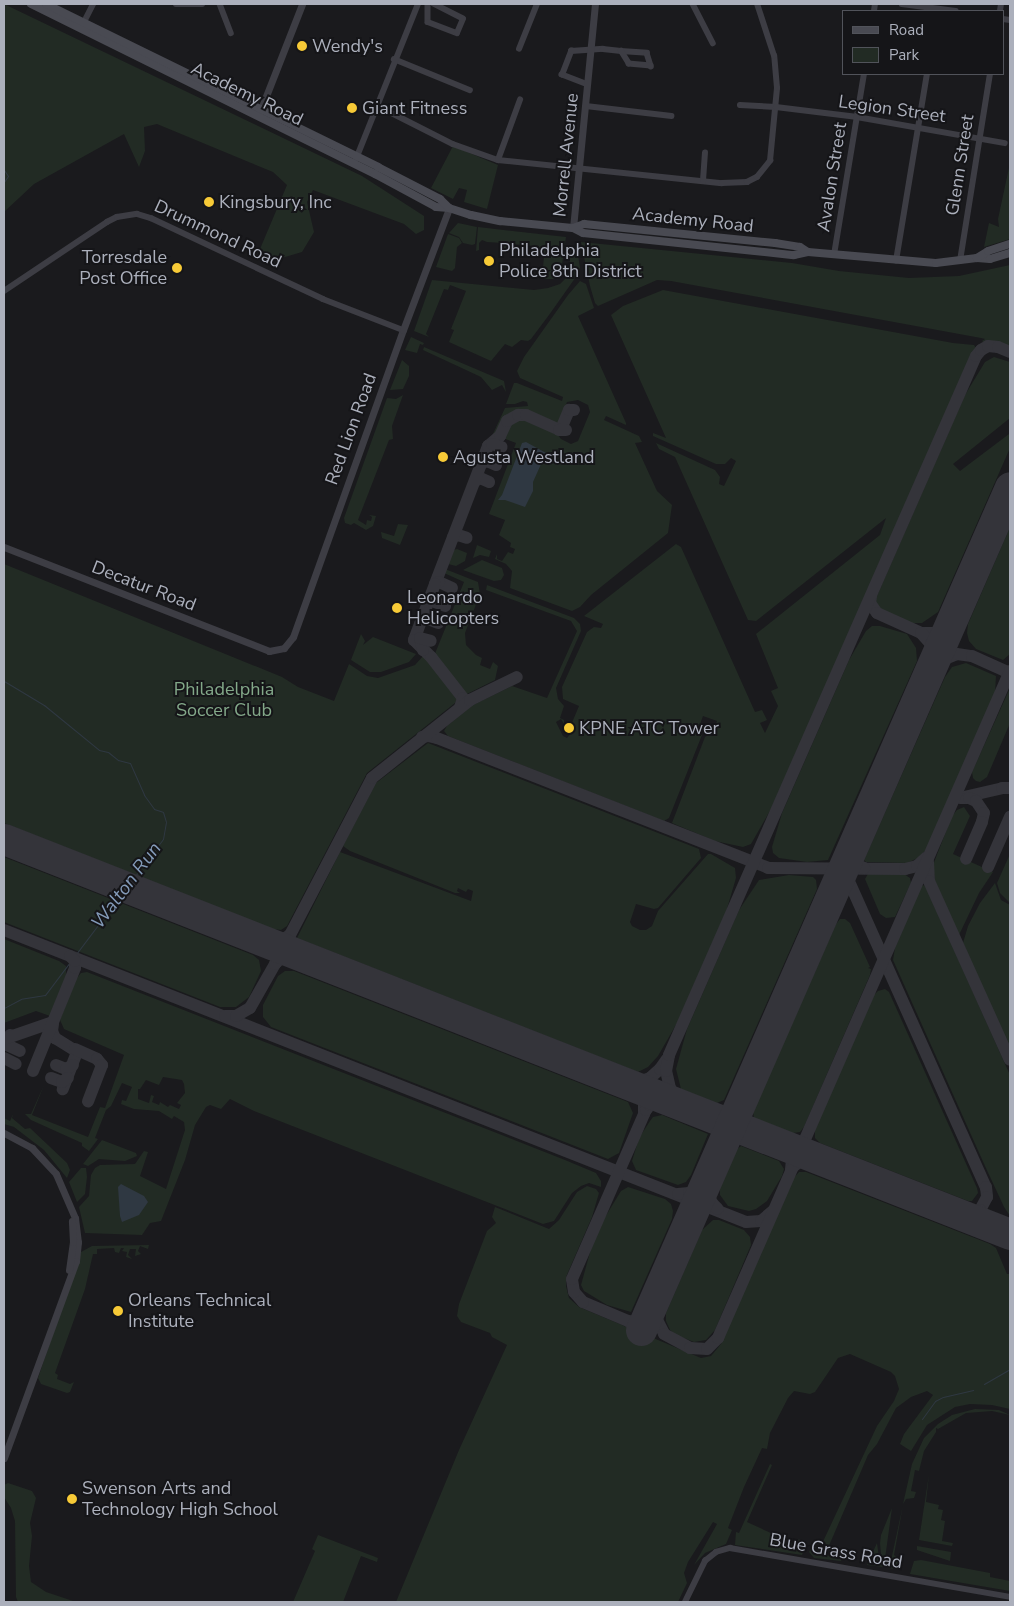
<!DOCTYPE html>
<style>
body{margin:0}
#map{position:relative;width:1014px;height:1606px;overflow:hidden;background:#1a1a1d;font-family:"Nunito Sans",sans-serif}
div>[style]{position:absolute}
.green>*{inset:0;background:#222b24}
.water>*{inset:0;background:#2f3842}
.stream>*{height:1px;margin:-0.5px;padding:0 0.5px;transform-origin:0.5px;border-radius:0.5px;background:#2f3842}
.taxiway>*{height:12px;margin:-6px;padding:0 6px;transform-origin:6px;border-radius:6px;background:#34343a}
.runway>*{height:31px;margin:-15.5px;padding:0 15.5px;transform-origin:15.5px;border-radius:15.5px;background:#34343a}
.minor>*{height:5.5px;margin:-2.75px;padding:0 2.75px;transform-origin:2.75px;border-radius:2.75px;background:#3d3d44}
.tertiary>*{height:7px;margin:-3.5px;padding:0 3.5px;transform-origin:3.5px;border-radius:3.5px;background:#3d3d44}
.secondary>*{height:8px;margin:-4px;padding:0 4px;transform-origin:4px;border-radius:4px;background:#494a52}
.dots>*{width:14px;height:14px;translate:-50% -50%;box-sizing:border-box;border:2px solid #151518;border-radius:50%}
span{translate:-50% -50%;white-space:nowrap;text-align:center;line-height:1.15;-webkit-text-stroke:4px #151518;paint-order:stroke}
.poi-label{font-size:18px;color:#acb0bc}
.left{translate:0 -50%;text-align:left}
.right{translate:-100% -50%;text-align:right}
.street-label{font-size:18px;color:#acb0bc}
.park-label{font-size:18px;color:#83a889}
.water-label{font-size:19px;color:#839ab8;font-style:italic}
.frame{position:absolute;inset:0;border:5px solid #acb0bc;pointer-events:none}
.legend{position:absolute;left:842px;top:10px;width:162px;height:65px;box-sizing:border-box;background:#151518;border:1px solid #51535a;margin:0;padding:6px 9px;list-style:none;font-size:15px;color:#acb0bc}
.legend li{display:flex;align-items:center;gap:10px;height:25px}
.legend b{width:25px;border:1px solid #51535a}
</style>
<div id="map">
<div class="green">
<div style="clip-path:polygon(4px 4px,362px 176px,424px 216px,424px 230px,416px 234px,404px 224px,313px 190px,307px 202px,314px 232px,302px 252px,268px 262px,260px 249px,287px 185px,273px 172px,157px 124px,144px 127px,145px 151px,139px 167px,124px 134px,34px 184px,4px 212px)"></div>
<div style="clip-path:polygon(453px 146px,498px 165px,487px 209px,464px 202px,467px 190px,459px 188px,453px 199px,431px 188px)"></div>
<div style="clip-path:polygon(1010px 163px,1010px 239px,984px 247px,989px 223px,999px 227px,998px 219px)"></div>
<div style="clip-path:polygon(458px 223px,477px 227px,475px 244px,472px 245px,463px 243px,459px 237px,449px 233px)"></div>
<div style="clip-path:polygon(478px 227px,566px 237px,561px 272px,553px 279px,542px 279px,544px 256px,537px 251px,537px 246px,511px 244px,505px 248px,503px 247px,503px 243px,487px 242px,482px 240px,479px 243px,479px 250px,476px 251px)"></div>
<div style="clip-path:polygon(448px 234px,459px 238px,462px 243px,457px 247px,455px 268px,452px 271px,436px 267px)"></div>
<div style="clip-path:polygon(581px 242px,792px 263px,839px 271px,909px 278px,959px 276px,1010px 265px,1010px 347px,993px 341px,984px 343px,982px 341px,985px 339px,981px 338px,671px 281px,657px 280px,598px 306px,595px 303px,590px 286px)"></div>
<div style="clip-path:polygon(577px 248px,580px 268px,578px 274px,549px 315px,531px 339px,528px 341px,521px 340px,512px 347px,505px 344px,491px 361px,449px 342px,454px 330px,451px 329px,466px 291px,450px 285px,448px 290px,444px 289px,426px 334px,429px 337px,414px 331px,432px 280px,534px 290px,548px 288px,560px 284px,565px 279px,569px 273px,570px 256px)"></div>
<div style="clip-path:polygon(580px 281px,586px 284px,594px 308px,578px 316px,626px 423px,626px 425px,606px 416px,604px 420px,639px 436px,642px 442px,635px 443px,657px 491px,672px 505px,668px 533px,591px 595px,580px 607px,572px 611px,510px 588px,512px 571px,506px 564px,495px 559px,497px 554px,497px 559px,502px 561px,508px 552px,513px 554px,515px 549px,510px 547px,511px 543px,499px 535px,505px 520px,489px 514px,516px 443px,503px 438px,509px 423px,519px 417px,526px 418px,555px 431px,561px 439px,571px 444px,578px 441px,590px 412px,588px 405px,578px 400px,567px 402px,557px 426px,527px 413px,517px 412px,506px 418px,497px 436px,493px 434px,505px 408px,528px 406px,527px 402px,523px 401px,515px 404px,506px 404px,514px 383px,517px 383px,562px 401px,563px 397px,520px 378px,517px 371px,524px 357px,568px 295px)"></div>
<div style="clip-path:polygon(663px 290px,953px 343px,974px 345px,976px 348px,771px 809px,751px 844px,743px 847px,715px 841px,672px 823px,705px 737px,708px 735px,712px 736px,717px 721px,703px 716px,698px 730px,702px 735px,669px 818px,664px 821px,448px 736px,444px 731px,447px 726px,473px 705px,512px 686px,547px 698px,577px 631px,571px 621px,486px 590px,487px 585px,574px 618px,580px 624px,581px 631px,556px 688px,558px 699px,564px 706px,560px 718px,564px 720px,564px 724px,561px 719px,556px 722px,563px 736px,567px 738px,571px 733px,571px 725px,579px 706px,563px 699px,562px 687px,587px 632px,594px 627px,601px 628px,603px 624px,584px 616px,676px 544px,681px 547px,755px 712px,762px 710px,767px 720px,760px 723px,765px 733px,778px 706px,771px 691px,778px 688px,756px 634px,880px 535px,886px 518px,756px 621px,748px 620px,675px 457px,659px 449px,656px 443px,715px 470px,720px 477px,719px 484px,724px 486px,736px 461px,731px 458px,725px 464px,716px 464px,653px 436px,653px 433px,666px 438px,611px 315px,623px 306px)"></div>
<div style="clip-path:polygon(411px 337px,424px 343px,423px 345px,420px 344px,417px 353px,405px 350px)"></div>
<div style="clip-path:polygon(424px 347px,504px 381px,506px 392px,502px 385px,492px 390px,481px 377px,423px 350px)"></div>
<div style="clip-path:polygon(994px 357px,1010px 362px,1010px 418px,953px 464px,960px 471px,1009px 434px,1010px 448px,938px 612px,922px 623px,909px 623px,880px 609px,876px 605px,876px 598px,965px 395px,985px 362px)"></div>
<div style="clip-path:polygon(402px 360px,409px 366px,409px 376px,403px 389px,390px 390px)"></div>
<div style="clip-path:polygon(403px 395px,392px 426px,393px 439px,389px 440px,358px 520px,366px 525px,367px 520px,371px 521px,372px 517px,369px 515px,376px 516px,373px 526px,366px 530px,354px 523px,351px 525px,345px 523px,344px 518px,387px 398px,396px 399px)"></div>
<div style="clip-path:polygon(398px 524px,408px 525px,400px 545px,382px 538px,381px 532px,394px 536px)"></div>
<div style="clip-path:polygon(1010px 527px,1010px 654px,1003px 660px,976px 649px,969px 641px,967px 633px,968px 624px)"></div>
<div style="clip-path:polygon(477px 545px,491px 551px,489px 557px,480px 555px,473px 558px)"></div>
<div style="clip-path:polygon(457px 549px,467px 553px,465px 561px,456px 566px,448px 564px,451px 551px)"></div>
<div style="clip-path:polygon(482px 560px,502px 568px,504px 575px,501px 580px,494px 581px,463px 570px)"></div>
<div style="clip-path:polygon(4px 564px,282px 677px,298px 687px,334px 701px,349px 664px,367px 676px,378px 678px,415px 665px,423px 656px,428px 660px,457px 699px,455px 703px,367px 773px,287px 926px,281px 930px,273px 929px,4px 823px)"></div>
<div style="clip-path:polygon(445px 569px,478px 582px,480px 594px,465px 633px,466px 645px,476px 655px,482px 658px,480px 665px,490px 669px,493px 662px,498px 666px,495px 680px,465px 695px,434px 656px,464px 582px,444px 573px)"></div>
<div style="clip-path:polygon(872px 626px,880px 626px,907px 634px,916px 648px,917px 661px,828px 860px,807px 862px,779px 858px,773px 853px,772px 847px,782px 813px,849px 660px,866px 631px)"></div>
<div style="clip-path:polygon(361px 634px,365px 641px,363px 645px,373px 637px,416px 654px,409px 662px,381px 672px,370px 672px,351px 660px)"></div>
<div style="clip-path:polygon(966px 663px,996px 676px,995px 693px,926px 850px,918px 858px,907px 863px,866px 862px,864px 860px,945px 677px,952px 667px)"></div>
<div style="clip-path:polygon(1010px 688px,1010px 723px,987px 777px,980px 782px,976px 781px,973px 778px,972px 772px)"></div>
<div style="clip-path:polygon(428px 743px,699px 849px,701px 858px,658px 908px,654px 909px,636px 904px,630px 922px,632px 926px,640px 930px,646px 930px,652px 926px,658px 911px,708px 854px,711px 854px,735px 868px,736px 878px,726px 912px,677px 1023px,658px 1056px,648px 1067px,638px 1072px,297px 938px,340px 852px,471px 901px,473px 891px,468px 889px,466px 892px,458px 888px,457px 891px,460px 893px,455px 893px,350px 851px,343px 846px,376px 783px)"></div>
<div style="clip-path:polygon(964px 807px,970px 816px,953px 854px,993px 872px,979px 893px,959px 935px,935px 881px,933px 865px,952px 816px,957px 810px)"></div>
<div style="clip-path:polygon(1010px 854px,1010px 903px,1000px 893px,997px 883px)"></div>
<div style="clip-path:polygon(4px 857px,253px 955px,259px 960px,261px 971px,249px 997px,236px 1007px,220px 1007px,4px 922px)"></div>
<div style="clip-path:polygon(868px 874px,904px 874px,910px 878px,911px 883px,895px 917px,886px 918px,880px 914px,865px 879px)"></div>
<div style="clip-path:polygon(789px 875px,813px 877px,816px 880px,817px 889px,724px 1100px,717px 1103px,681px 1089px,676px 1069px,687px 1029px,739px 910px,759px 880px)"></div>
<div style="clip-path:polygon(995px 883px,1001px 900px,1010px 905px,1010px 1049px,963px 943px,968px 926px,980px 903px)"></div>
<div style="clip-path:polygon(925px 885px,1010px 1075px,1010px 1216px,1004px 1207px,985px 1166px,893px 960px,895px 948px,921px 886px)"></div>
<div style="clip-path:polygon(840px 919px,845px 919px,850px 923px,870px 967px,868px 968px,871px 969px,870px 975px,804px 1127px,800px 1132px,793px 1133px,754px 1118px,753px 1112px,836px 924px)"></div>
<div style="clip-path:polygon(4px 939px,59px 961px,66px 966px,66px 977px,50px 1016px,36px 1011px,4px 1023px)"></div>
<div style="clip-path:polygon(285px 971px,294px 971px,628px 1102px,633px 1113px,619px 1153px,608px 1159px,271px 1027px,263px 1017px,263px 1005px,278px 976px)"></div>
<div style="clip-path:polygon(evenodd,87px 972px,565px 1160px,596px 1173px,601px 1181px,601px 1187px,589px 1183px,581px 1186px,572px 1193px,554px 1221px,543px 1224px,254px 1111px,230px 1099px,221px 1109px,210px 1105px,206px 1107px,195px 1125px,185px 1160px,161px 1221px,150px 1223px,142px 1235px,85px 1233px,79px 1207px,89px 1196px,91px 1175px,95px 1168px,100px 1165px,135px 1164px,144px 1151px,148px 1152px,140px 1176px,166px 1189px,185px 1130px,184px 1122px,174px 1116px,172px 1119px,159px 1111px,134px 1109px,121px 1104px,122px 1100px,126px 1101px,132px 1087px,122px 1083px,111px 1106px,106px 1110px,95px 1138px,98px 1139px,89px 1151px,82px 1146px,82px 1143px,31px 1120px,25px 1114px,31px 1114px,44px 1085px,32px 1115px,88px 1137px,100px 1107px,105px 1108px,124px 1055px,64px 1029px,60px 1020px,76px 979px,81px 973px,87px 972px,163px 1077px,182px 1080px,184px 1084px,185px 1093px,177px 1103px,181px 1105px,179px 1109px,170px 1105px,168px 1107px,160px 1102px,159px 1105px,152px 1102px,154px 1096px,151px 1095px,149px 1103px,138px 1099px,138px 1089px,140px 1089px,146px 1080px,159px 1085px,163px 1077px)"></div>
<div style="clip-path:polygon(885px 989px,889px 992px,977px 1188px,978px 1193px,972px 1201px,968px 1201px,820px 1143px,815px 1138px,815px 1129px,874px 995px,878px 991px)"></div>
<div style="clip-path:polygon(13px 1114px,12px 1118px,25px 1129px,30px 1128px,67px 1163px,70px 1170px,67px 1178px,44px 1150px,14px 1127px,4px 1124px,4px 1118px,10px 1121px)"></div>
<div style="clip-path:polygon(662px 1115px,708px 1134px,691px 1175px,686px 1182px,678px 1185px,636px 1170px,632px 1161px,639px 1138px,650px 1121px,653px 1117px)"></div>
<div style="clip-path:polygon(102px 1140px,136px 1153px,137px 1156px,125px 1161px,99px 1159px,88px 1166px,83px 1164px)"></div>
<div style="clip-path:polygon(741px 1146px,779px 1161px,784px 1169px,782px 1176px,767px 1201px,756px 1209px,749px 1211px,728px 1206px,720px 1195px,720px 1188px,737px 1149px)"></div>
<div style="clip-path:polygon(81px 1168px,86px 1168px,87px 1177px,85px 1194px,77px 1202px,69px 1182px)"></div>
<div style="clip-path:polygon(799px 1172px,806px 1172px,990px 1244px,996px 1248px,1007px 1274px,1010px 1274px,1010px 1409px,992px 1405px,970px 1404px,955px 1407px,927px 1425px,911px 1451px,900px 1444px,904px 1434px,933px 1395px,927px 1391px,911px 1397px,896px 1408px,877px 1444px,868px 1455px,825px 1555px,842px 1558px,841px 1561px,814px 1558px,809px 1552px,812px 1546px,820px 1548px,877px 1426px,894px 1401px,899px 1389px,895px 1376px,891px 1372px,850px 1354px,838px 1358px,815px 1392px,810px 1394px,794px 1391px,788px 1398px,770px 1433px,767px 1449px,762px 1448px,744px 1487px,728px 1528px,732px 1530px,726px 1544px,705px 1553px,694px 1565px,717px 1524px,713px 1522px,688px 1562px,684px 1573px,687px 1583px,678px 1602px,396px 1602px,459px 1450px,507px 1345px,492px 1337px,490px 1333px,461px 1322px,457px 1316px,459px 1304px,487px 1231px,496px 1223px,492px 1217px,495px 1207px,549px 1229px,559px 1220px,577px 1192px,587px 1186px,596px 1189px,599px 1193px,592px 1217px,566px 1277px,566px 1286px,569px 1298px,579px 1307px,701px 1358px,711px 1356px,721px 1344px,792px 1180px)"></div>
<div style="clip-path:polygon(628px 1187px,665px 1199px,671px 1204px,673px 1211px,672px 1219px,631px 1312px,607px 1305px,584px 1291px,581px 1285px,592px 1245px,602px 1222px,621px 1191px)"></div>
<div style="clip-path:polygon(713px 1220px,719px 1220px,744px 1230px,750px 1237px,751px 1245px,715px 1330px,706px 1340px,694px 1342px,676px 1335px,670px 1330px,666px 1321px,666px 1313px,702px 1230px)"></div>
<div style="clip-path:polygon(149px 1245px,148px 1249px,140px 1246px,138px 1251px,141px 1254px,135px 1256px,136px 1249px,130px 1249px,128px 1255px,132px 1259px,126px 1257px,127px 1252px,122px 1251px,124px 1248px,121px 1248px,119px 1253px,115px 1252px,114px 1248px,97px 1249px,97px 1254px,93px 1254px,85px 1289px,55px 1373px,58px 1375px,57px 1379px,70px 1384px,74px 1382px,70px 1392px,67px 1393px,41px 1384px,38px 1378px,81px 1252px,92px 1246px)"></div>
<div style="clip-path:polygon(975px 1409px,999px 1410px,1010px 1415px,992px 1411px,966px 1413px,938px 1429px,936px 1428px,936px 1432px,924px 1451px,919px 1471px,915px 1470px,911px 1491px,916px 1492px,914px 1498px,906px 1499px,903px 1504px,912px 1464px,924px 1438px,938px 1424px,952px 1415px)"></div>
<div style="clip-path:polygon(770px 1464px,772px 1465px,747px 1522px,795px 1544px,798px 1539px,807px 1543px,802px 1555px,735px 1545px,736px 1532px,739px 1533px)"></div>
<div style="clip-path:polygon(929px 1474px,926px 1502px,939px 1505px,938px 1509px,943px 1510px,941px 1520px,945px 1521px,942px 1541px,953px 1543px,952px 1546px,919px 1540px)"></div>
<div style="clip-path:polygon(8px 1483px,32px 1491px,36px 1498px,30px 1523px,32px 1536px,29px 1566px,31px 1582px,46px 1592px,76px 1602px,18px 1602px,16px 1597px,15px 1521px,11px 1508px,4px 1497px,4px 1485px)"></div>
<div style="clip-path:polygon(903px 1505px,894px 1555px,902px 1561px,901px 1570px,887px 1568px,881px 1554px,880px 1543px,881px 1535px,892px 1508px,885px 1559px,890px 1565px)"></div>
<div style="clip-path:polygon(318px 1535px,378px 1558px,377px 1562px,361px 1556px,343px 1602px,293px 1602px,315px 1551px,312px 1549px)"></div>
<div style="clip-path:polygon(877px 1543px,879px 1558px,883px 1567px,867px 1565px)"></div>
<div style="clip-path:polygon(917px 1546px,951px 1552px,950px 1561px,917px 1550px)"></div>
<div style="clip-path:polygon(921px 1560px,990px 1573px,990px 1577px,1010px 1581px,1010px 1591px,910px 1574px,914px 1561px)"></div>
</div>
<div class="water">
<div style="clip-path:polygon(526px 442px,546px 453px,533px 482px,533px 491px,525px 507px,505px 500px,498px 500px,502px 495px,522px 443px)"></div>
<div style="clip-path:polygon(121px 1184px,144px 1196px,148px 1202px,139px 1215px,122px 1222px,120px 1216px,118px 1187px)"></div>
</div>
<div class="stream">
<div style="left:4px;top:170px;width:7px;rotate:56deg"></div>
<div style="left:8px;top:176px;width:7px;rotate:124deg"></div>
<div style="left:4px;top:681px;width:47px;rotate:31deg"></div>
<div style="left:44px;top:705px;width:71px;rotate:39.3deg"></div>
<div style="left:99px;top:750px;width:9px;rotate:13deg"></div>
<div style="left:108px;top:752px;width:13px;rotate:39deg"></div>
<div style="left:118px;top:760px;width:12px;rotate:14deg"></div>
<div style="left:130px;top:763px;width:35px;rotate:66deg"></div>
<div style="left:144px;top:795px;width:17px;rotate:54deg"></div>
<div style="left:154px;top:809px;width:9px;rotate:18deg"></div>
<div style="left:163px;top:812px;width:10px;rotate:73deg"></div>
<div style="left:166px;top:822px;width:17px;rotate:100deg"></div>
<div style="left:163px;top:839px;width:196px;rotate:127.1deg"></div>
<div style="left:45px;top:995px;width:24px;rotate:171deg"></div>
<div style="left:21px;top:999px;width:19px;rotate:152deg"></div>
<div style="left:984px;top:1384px;width:30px;rotate:-30deg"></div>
<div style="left:922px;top:1419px;width:22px;rotate:-54deg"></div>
<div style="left:935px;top:1401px;width:9px;rotate:-27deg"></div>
<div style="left:943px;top:1397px;width:31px;rotate:-13deg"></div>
</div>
<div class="taxiway">
<div style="left:561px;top:429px;width:21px;rotate:-67deg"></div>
<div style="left:569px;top:410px;width:5px"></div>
<div style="left:488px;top:446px;width:16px;rotate:-40deg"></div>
<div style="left:500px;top:436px;width:17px;rotate:-65deg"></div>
<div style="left:507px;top:421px;width:13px;rotate:-29deg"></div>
<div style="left:518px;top:415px;width:8px"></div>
<div style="left:526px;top:415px;width:36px;rotate:24deg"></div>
<div style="left:559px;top:430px;width:7px"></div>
<div style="left:482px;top:463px;width:5px;rotate:-22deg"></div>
<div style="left:487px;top:461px;width:10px;rotate:24deg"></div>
<div style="left:475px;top:481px;width:6px;rotate:-31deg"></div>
<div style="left:480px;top:478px;width:10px;rotate:24deg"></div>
<div style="left:453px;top:537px;width:5px;rotate:-22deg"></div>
<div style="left:458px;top:535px;width:9px;rotate:18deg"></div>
<div style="left:435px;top:584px;width:148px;rotate:-69deg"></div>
<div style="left:488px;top:446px;width:4px;rotate:-27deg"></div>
<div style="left:492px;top:444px;width:10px;rotate:17deg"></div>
<div style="left:452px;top:588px;width:14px;rotate:-155deg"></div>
<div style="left:439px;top:582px;width:4px;rotate:153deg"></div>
<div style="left:435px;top:584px;width:60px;rotate:110.6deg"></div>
<div style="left:414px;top:640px;width:24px;rotate:45deg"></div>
<div style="left:431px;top:657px;width:52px;rotate:52deg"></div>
<div style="left:463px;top:698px;width:9px;rotate:108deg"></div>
<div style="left:871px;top:596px;width:7px;rotate:98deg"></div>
<div style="left:870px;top:603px;width:12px;rotate:55deg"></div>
<div style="left:877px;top:613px;width:48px;rotate:24.4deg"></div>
<div style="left:921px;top:633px;width:16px"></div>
<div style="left:937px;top:633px;width:7px;rotate:-27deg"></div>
<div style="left:943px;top:630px;width:13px;rotate:-48deg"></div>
<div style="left:428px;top:602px;width:4px;rotate:-14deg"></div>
<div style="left:432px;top:601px;width:14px;rotate:21deg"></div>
<div style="left:421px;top:620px;width:4px;rotate:-27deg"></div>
<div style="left:425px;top:618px;width:14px;rotate:21deg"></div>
<div style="left:921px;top:633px;width:15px;rotate:48deg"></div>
<div style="left:931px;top:644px;width:18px;rotate:81deg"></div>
<div style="left:423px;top:650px;width:12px;rotate:-104deg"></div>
<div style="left:420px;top:638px;width:11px;rotate:15deg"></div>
<div style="left:926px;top:680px;width:24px;rotate:-54deg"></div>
<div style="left:940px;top:661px;width:18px;rotate:-22deg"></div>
<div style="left:957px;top:654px;width:15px;rotate:8deg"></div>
<div style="left:972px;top:656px;width:42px;rotate:24.1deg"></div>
<div style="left:422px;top:737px;width:6px;rotate:-9deg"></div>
<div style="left:428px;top:736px;width:9px;rotate:13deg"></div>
<div style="left:437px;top:738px;width:356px;rotate:21.4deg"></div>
<div style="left:768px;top:868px;width:137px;rotate:0.4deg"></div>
<div style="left:905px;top:869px;width:12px;rotate:-14deg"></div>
<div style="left:917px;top:866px;width:13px;rotate:-42deg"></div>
<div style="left:964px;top:797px;width:39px;rotate:-13deg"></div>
<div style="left:1002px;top:788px;width:8px"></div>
<div style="left:960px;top:798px;width:9px"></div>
<div style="left:969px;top:798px;width:8px;rotate:23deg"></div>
<div style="left:976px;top:801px;width:14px;rotate:56deg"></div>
<div style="left:984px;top:813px;width:9px;rotate:103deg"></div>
<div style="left:982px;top:822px;width:40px;rotate:113.4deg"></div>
<div style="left:855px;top:842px;width:17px;rotate:93deg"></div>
<div style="left:854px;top:859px;width:7px;rotate:63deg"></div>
<div style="left:857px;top:865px;width:8px;rotate:23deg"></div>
<div style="left:928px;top:862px;width:19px;rotate:87deg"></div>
<div style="left:929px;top:881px;width:196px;rotate:65.7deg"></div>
<div style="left:988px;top:867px;width:55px;rotate:-66.3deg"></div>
<div style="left:843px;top:868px;width:350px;rotate:65.9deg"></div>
<div style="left:986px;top:1187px;width:10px;rotate:84deg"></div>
<div style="left:987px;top:1197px;width:15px;rotate:118deg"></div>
<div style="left:980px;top:1210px;width:14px;rotate:159deg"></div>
<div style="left:967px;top:1215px;width:14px;rotate:-168deg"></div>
<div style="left:831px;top:896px;width:16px;rotate:-55deg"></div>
<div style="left:840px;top:883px;width:16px;rotate:-43deg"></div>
<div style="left:4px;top:930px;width:797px;rotate:21.48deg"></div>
<div style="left:746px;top:1222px;width:15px;rotate:-4deg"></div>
<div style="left:761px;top:1221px;width:16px;rotate:-40deg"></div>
<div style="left:267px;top:942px;width:14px;rotate:-4deg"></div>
<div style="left:281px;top:941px;width:11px;rotate:-34deg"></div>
<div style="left:290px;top:935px;width:177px;rotate:-62.4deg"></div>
<div style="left:372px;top:778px;width:125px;rotate:-38.5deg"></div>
<div style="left:470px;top:700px;width:52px;rotate:-26.1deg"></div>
<div style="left:225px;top:1016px;width:11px"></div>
<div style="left:236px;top:1016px;width:16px;rotate:-30deg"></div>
<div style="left:250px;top:1008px;width:51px;rotate:-60.4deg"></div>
<div style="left:275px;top:964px;width:8px;rotate:-45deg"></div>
<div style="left:281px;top:958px;width:8px;rotate:-14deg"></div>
<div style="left:289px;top:956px;width:17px;rotate:7deg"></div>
<div style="left:53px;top:1024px;width:7px;rotate:98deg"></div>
<div style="left:52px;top:1031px;width:8px;rotate:67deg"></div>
<div style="left:55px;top:1038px;width:26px;rotate:32deg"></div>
<div style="left:77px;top:1052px;width:40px;rotate:111deg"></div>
<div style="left:10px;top:1035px;width:6px;rotate:121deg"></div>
<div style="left:7px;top:1040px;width:5px;rotate:90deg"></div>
<div style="left:7px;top:1045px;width:14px;rotate:25deg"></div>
<div style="left:4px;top:1039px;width:52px;rotate:-19.1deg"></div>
<div style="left:75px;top:1049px;width:24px;rotate:24deg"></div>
<div style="left:97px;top:1059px;width:8px;rotate:50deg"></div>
<div style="left:102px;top:1065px;width:39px;rotate:111deg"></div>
<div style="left:4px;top:1058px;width:13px;rotate:27deg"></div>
<div style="left:56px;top:1065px;width:11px;rotate:22deg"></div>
<div style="left:66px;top:1069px;width:8px;rotate:-30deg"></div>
<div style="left:33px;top:1071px;width:111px;rotate:-67.8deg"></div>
<div style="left:75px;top:968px;width:7px;rotate:-90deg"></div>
<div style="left:75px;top:961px;width:7px;rotate:-135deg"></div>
<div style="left:51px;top:1078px;width:12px;rotate:20deg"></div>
<div style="left:62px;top:1082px;width:7px;rotate:-34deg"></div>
<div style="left:621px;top:1082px;width:17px"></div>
<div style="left:638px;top:1082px;width:13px;rotate:-18deg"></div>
<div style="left:650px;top:1078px;width:13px;rotate:-42deg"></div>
<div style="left:660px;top:1069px;width:12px;rotate:-55deg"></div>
<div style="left:625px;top:1083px;width:18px;rotate:34deg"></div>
<div style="left:640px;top:1093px;width:8px;rotate:60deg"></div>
<div style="left:644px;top:1100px;width:14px;rotate:90deg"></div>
<div style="left:687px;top:1107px;width:9px;rotate:-148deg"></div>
<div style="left:679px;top:1102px;width:17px;rotate:-123deg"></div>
<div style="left:670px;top:1088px;width:17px;rotate:-103deg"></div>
<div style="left:666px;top:1071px;width:16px;rotate:-79deg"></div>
<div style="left:669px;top:1055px;width:763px;rotate:-66.29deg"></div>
<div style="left:976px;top:356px;width:8px;rotate:-50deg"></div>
<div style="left:981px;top:350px;width:8px;rotate:-30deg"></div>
<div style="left:988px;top:346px;width:10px;rotate:6deg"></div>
<div style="left:998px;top:347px;width:13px;rotate:23deg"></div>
<div style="left:765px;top:1139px;width:25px;rotate:29deg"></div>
<div style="left:787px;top:1151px;width:10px;rotate:61deg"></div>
<div style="left:792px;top:1160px;width:10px;rotate:96deg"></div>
<div style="left:793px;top:1167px;width:8px;rotate:-40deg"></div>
<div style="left:799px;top:1162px;width:9px;rotate:-21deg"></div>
<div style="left:807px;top:1159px;width:16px;rotate:7deg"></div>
<div style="left:678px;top:1194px;width:11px;rotate:-5deg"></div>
<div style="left:689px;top:1193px;width:10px;rotate:-24deg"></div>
<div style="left:698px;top:1189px;width:22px;rotate:-56deg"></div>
<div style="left:710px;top:1171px;width:22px;rotate:98deg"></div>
<div style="left:707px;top:1193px;width:11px;rotate:63deg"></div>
<div style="left:712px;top:1203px;width:8px;rotate:45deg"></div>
<div style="left:651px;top:1308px;width:29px;rotate:63deg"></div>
<div style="left:664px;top:1334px;width:30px;rotate:28deg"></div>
<div style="left:690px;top:1348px;width:17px;rotate:3deg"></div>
<div style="left:707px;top:1349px;width:16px;rotate:-45deg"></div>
<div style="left:718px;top:1338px;width:728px;rotate:-66.36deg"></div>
<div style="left:644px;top:1323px;width:16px;rotate:-173deg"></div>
<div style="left:628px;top:1321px;width:49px;rotate:-157.1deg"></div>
<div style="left:583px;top:1302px;width:13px;rotate:-132deg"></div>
<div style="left:574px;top:1292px;width:13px;rotate:-99deg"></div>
<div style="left:572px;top:1279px;width:184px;rotate:-66.4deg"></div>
<div style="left:646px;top:1110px;width:6px;rotate:-51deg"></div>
<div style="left:650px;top:1105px;width:9px;rotate:-27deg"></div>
<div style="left:658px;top:1101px;width:19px;rotate:6deg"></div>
</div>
<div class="runway">
<div style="left:4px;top:839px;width:1081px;rotate:21.44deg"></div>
<div style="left:641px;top:1330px;width:920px;rotate:-66.36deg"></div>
</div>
<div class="minor">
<div style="left:176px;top:4px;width:26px"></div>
<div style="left:220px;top:4px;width:31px;rotate:69deg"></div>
<div style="left:428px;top:4px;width:18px;rotate:90deg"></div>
<div style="left:428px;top:22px;width:31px;rotate:21deg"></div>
<div style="left:457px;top:33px;width:15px;rotate:-67deg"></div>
<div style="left:463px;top:19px;width:33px;rotate:-153deg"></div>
<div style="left:693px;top:4px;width:44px;rotate:62.9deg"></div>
<div style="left:902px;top:4px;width:54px;rotate:7.4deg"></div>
<div style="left:874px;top:11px;width:7px;rotate:-82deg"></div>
<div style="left:1000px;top:11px;width:7px;rotate:-82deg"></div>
<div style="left:1003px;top:19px;width:7px;rotate:8deg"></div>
<div style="left:83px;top:24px;width:22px;rotate:-63deg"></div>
<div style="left:519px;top:49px;width:48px;rotate:-68.2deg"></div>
<div style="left:394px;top:59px;width:82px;rotate:22.2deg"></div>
<div style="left:588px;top:85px;width:28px;rotate:-159deg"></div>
<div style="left:562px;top:75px;width:26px;rotate:-69deg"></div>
<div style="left:571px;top:51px;width:32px;rotate:-4deg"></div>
<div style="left:603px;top:49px;width:18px;rotate:6deg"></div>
<div style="left:621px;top:51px;width:26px;rotate:4deg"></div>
<div style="left:647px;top:53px;width:14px;rotate:73deg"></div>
<div style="left:651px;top:66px;width:22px;rotate:-175deg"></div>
<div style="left:629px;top:64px;width:15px;rotate:-122deg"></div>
<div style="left:376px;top:105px;width:86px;rotate:26.9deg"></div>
<div style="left:453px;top:144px;width:48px;rotate:19.6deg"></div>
<div style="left:498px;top:160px;width:225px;rotate:5.9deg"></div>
<div style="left:722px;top:183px;width:25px;rotate:-2deg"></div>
<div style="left:747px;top:182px;width:11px;rotate:-27deg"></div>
<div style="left:757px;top:177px;width:21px;rotate:-51deg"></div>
<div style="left:770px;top:161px;width:73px;rotate:-84.5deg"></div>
<div style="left:777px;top:88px;width:32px;rotate:-95deg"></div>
<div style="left:774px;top:56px;width:55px;rotate:-108.1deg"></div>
<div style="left:740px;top:105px;width:36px;rotate:3deg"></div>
<div style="left:776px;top:107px;width:82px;rotate:7deg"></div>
<div style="left:857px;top:117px;width:150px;rotate:10deg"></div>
<div style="left:586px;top:106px;width:86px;rotate:6.7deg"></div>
<div style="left:356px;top:159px;width:167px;rotate:-68.2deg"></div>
<div style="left:498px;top:160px;width:64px;rotate:-69.9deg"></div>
<div style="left:703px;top:181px;width:28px;rotate:-86deg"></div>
<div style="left:834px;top:255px;width:183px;rotate:-80.6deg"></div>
<div style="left:896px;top:261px;width:190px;rotate:-80.6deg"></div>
<div style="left:960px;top:261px;width:189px;rotate:-80.9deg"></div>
<div style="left:4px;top:291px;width:124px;rotate:-33.8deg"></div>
<div style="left:107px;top:222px;width:11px;rotate:-27deg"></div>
<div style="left:117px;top:217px;width:20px;rotate:-9deg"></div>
<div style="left:137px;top:214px;width:15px;rotate:16deg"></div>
<div style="left:151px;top:218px;width:190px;rotate:25.2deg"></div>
<div style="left:323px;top:299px;width:86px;rotate:21.2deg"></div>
<div style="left:685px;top:1602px;width:46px;rotate:-64deg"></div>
<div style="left:705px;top:1561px;width:14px;rotate:-39deg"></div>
<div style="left:716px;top:1552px;width:15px;rotate:-16deg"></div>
<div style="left:730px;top:1548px;width:284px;rotate:9.9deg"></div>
</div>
<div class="tertiary">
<div style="left:259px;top:114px;width:118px;rotate:-68.6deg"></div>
<div style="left:573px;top:228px;width:225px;rotate:-84.4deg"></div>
<div style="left:4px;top:547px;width:285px;rotate:21.4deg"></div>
<div style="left:269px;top:651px;width:15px;rotate:-11deg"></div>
<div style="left:284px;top:648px;width:14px;rotate:-51deg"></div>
<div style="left:293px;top:637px;width:326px;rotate:-70.3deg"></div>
<div style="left:403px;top:330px;width:130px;rotate:-69.3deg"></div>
<div style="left:4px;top:1133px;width:32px;rotate:28deg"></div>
<div style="left:32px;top:1148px;width:35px;rotate:47deg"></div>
<div style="left:56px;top:1174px;width:48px;rotate:66.6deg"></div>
<div style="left:75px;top:1218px;width:24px;rotate:83deg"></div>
<div style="left:78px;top:1242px;width:19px;rotate:96deg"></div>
<div style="left:76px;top:1261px;width:210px;rotate:110.1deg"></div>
<div style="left:69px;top:1270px;width:28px;rotate:-82deg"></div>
<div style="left:73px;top:1242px;width:21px;rotate:-93deg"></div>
</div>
<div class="secondary">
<div style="left:31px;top:4px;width:384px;rotate:26.3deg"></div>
<div style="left:375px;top:174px;width:69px;rotate:28.4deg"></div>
<div style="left:436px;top:207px;width:13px;rotate:4deg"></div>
<div style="left:449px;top:208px;width:23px;rotate:18deg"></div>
<div style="left:471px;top:215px;width:30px;rotate:12deg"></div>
<div style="left:500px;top:221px;width:73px;rotate:5.5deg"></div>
<div style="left:573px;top:228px;width:11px;rotate:27deg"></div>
<div style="left:583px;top:233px;width:212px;rotate:6deg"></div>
<div style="left:794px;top:255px;width:14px;rotate:-12deg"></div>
<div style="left:808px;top:252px;width:128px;rotate:4.9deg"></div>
<div style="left:936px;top:263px;width:41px;rotate:-7deg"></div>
<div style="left:977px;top:258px;width:13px;rotate:4deg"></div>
<div style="left:990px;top:259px;width:21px;rotate:-17deg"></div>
<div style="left:46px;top:4px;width:370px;rotate:26.1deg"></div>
<div style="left:378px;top:167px;width:70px;rotate:27.3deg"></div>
<div style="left:440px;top:199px;width:13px;rotate:45deg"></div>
<div style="left:573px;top:228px;width:12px;rotate:-20deg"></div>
<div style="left:584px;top:224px;width:192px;rotate:5.7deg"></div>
<div style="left:775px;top:243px;width:25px;rotate:9deg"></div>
<div style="left:800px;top:247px;width:9px;rotate:32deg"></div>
<div style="left:977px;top:258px;width:13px;rotate:-32deg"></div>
<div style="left:988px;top:251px;width:23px;rotate:-18deg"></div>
</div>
<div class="dots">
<div style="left:302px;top:46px;background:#f7ca37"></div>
<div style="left:352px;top:108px;background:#f7ca37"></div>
<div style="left:209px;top:202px;background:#f7ca37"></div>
<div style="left:489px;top:261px;background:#f7ca37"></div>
<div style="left:177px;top:268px;background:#f7ca37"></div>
<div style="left:443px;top:457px;background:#f7ca37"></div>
<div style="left:397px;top:608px;background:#f7ca37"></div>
<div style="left:569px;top:728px;background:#f7ca37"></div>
<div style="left:118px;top:1311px;background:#f7ca37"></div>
<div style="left:72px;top:1499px;background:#f7ca37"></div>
</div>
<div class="poi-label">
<span class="left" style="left:312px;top:46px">Wendy's</span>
<span class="left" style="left:362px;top:108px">Giant Fitness</span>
<span class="left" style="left:219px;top:202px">Kingsbury, Inc</span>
<span class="left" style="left:499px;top:261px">Philadelphia<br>Police 8th District</span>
<span class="right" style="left:167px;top:268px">Torresdale<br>Post Office</span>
<span class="left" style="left:453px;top:457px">Agusta Westland</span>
<span class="left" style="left:407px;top:608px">Leonardo<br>Helicopters</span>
<span class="left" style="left:579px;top:728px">KPNE ATC Tower</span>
<span class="left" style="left:128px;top:1311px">Orleans Technical<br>Institute</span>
<span class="left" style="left:82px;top:1499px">Swenson Arts and<br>Technology High School</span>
</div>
<div class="street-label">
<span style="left:247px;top:94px;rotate:26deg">Academy Road</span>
<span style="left:892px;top:109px;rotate:8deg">Legion Street</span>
<span style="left:566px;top:155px;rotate:-84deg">Morrell Avenue</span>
<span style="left:960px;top:165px;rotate:-81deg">Glenn Street</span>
<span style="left:832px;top:177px;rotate:-81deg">Avalon Street</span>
<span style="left:693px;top:220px;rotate:6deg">Academy Road</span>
<span style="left:218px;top:234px;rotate:25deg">Drummond Road</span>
<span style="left:351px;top:429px;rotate:-70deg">Red Lion Road</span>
<span style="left:144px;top:586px;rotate:21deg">Decatur Road</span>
<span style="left:836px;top:1551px;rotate:10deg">Blue Grass Road</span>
</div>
<div class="park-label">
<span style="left:224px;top:700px">Philadelphia<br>Soccer Club</span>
</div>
<div class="water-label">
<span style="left:127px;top:886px;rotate:-53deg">Walton Run</span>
</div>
<div class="frame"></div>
<ul class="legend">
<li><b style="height:6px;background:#494a52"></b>Road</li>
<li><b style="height:14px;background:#222b24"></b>Park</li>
</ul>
</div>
